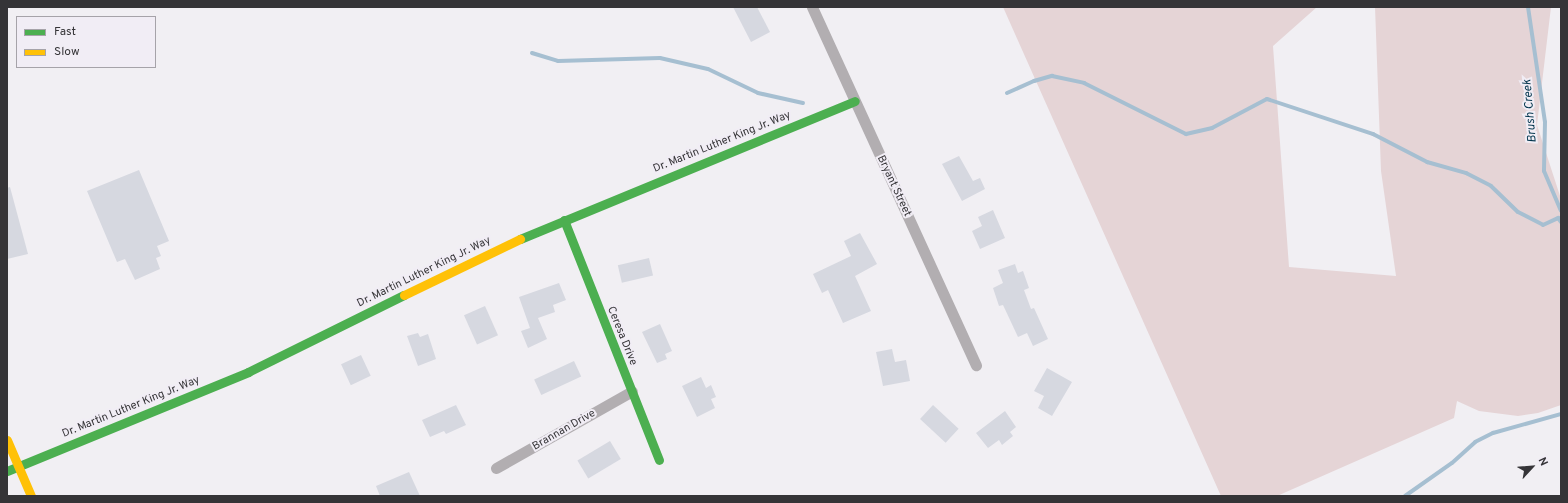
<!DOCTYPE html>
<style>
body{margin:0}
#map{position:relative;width:1568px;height:503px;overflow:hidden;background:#f1eff3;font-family:Overpass,sans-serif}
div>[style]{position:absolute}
.green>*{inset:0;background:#e5d4d6}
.stream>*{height:4px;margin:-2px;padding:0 2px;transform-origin:2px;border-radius:2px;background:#a6bfd1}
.building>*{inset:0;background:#d6d8e0;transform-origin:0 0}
.street>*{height:11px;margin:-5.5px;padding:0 5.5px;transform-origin:5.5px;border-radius:5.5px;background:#b2aeb1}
.fast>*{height:9px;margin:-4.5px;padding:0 4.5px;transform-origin:4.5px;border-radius:4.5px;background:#4caf50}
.slow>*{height:9px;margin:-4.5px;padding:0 4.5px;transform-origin:4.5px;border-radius:4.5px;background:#ffc107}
span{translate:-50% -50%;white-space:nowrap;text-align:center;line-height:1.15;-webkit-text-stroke:4px #f1edf5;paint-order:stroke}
.street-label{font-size:11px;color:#353437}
.water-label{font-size:12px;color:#00344c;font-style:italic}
.frame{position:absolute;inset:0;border:8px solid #353437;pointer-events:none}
.legend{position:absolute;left:16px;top:16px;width:140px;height:52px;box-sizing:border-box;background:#f1edf5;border:1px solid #a6a3a9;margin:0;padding:5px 7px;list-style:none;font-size:12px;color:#353437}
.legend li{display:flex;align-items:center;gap:8px;height:20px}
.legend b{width:20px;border:1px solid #a6a3a9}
.north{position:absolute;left:1512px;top:447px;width:40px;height:40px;-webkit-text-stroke:3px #f1edf5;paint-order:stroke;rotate:64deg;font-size:11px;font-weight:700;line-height:16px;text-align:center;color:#353437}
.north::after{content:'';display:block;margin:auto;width:14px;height:18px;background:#353437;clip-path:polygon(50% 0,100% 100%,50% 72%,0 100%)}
</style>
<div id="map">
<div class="green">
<div style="clip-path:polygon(1003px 7px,1317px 7px,1273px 46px,1289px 267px,1396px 276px,1381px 171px,1375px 7px,1551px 7px,1537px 125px,1561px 199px,1561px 405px,1538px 413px,1518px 416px,1479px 411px,1457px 401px,1454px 418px,1277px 496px,1221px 496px)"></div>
</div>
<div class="stream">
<div style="left:1528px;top:7px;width:116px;rotate:81.6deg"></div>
<div style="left:1545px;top:122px;width:49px;rotate:91.2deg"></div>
<div style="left:1544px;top:171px;width:43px;rotate:67deg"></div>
<div style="left:532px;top:53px;width:27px;rotate:17deg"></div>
<div style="left:558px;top:61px;width:102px;rotate:-1.7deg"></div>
<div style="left:660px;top:58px;width:49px;rotate:12.9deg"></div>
<div style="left:708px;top:69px;width:55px;rotate:25.6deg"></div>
<div style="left:758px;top:93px;width:46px;rotate:12.5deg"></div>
<div style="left:1007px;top:93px;width:30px;rotate:-24deg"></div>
<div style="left:1034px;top:81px;width:19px;rotate:-16deg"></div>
<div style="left:1052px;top:76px;width:33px;rotate:12deg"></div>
<div style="left:1084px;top:83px;width:114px;rotate:26.6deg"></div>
<div style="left:1186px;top:134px;width:27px;rotate:-13deg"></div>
<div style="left:1212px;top:128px;width:62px;rotate:-27.8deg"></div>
<div style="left:1267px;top:99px;width:112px;rotate:18.3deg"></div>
<div style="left:1373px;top:134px;width:61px;rotate:27.4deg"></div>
<div style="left:1427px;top:162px;width:41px;rotate:15.8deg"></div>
<div style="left:1466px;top:173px;width:28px;rotate:27deg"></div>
<div style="left:1491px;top:186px;width:37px;rotate:44deg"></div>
<div style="left:1518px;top:212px;width:28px;rotate:27deg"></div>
<div style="left:1543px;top:225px;width:17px;rotate:-25deg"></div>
<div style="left:1558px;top:218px;width:5px;rotate:53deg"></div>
<div style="left:1405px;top:496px;width:57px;rotate:-35.1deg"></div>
<div style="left:1452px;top:463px;width:31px;rotate:-42deg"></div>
<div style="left:1475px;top:442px;width:20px;rotate:-27deg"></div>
<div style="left:1493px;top:433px;width:71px;rotate:-15.6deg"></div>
</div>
<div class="building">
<div style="clip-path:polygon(733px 7px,757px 7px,770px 32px,751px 42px)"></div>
<div style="clip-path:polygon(959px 156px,973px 181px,980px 178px,985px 189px,962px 201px,942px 164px)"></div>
<div style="clip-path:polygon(139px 170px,169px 241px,157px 246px,161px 256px,156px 258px,160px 269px,135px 280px,125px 259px,117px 262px,87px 191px)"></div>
<div style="clip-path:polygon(10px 187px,28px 254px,7px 259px,7px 188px)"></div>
<div style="clip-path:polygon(993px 210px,1005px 238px,980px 249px,972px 231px,982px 226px,978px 217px)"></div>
<div style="clip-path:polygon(860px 233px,877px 264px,855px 276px,871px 311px,843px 323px,828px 290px,822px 293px,813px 274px,851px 256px,844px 241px)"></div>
<div style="left:649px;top:258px;width:18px;height:32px;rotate:77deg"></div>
<div style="clip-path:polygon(1015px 264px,1018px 273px,1023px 271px,1029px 288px,1024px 290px,1031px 309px,1034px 308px,1048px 339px,1033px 346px,1027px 333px,1018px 337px,1003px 305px,999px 306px,993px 288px,1003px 283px,998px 270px)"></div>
<div style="clip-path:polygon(559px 283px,566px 300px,553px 305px,555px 312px,538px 318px,547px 339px,528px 348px,521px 331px,530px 328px,519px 297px)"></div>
<div style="left:485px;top:306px;width:32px;height:23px;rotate:66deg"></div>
<div style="clip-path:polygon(660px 324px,672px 351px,665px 354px,667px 359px,657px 363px,642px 332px)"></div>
<div style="clip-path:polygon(418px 333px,420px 337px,428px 334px,436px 359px,418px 366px,407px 336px)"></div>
<div style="clip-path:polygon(892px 349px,895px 362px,906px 360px,910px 381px,883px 386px,876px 352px)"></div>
<div style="left:361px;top:355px;width:23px;height:22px;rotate:65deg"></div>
<div style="left:574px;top:361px;width:17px;height:44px;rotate:65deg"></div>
<div style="clip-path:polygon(1047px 368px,1072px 382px,1052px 416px,1038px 408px,1044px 396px,1034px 391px)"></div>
<div style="clip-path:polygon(701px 377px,706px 388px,711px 385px,716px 397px,711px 399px,715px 408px,697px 417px,682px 386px)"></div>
<div style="clip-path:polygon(456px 405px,466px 425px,446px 434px,444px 431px,430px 437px,422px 420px)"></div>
<div style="left:933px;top:405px;width:35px;height:19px;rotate:43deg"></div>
<div style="clip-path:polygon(1005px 411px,1016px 427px,1010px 432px,1013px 436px,1002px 445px,999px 440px,988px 448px,976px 433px)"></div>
<div style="left:610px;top:441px;width:21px;height:38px;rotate:59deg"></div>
<div style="clip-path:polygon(409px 472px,420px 496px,380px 496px,376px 486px)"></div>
</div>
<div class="street">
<div style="left:812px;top:7px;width:394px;rotate:65.4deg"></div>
<div style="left:496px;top:468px;width:156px;rotate:-29.5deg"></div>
</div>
<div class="fast">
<div style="left:564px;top:220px;width:258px;rotate:68.4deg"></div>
<div style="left:520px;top:239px;width:362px;rotate:-22.4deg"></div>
<div style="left:7px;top:471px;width:261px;rotate:-22.3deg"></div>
<div style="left:248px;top:372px;width:174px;rotate:-26.3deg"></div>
</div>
<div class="slow">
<div style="left:404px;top:295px;width:129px;rotate:-25.8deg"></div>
<div style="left:7px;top:440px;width:61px;rotate:66.8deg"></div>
</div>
<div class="street-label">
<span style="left:722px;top:142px;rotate:-22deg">Dr. Martin Luther King Jr. Way</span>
<span style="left:894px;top:186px;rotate:65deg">Bryant Street</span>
<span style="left:424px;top:272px;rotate:-26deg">Dr. Martin Luther King Jr. Way</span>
<span style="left:622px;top:336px;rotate:68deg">Ceresa Drive</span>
<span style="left:131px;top:407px;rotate:-22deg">Dr. Martin Luther King Jr. Way</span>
<span style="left:564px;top:430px;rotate:-30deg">Brannan Drive</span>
</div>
<div class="water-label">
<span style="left:1531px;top:111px;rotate:-95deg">Brush Creek</span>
</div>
<div class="frame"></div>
<ul class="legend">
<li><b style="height:5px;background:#4caf50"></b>Fast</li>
<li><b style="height:5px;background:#ffc107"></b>Slow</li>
</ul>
<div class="north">N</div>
</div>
